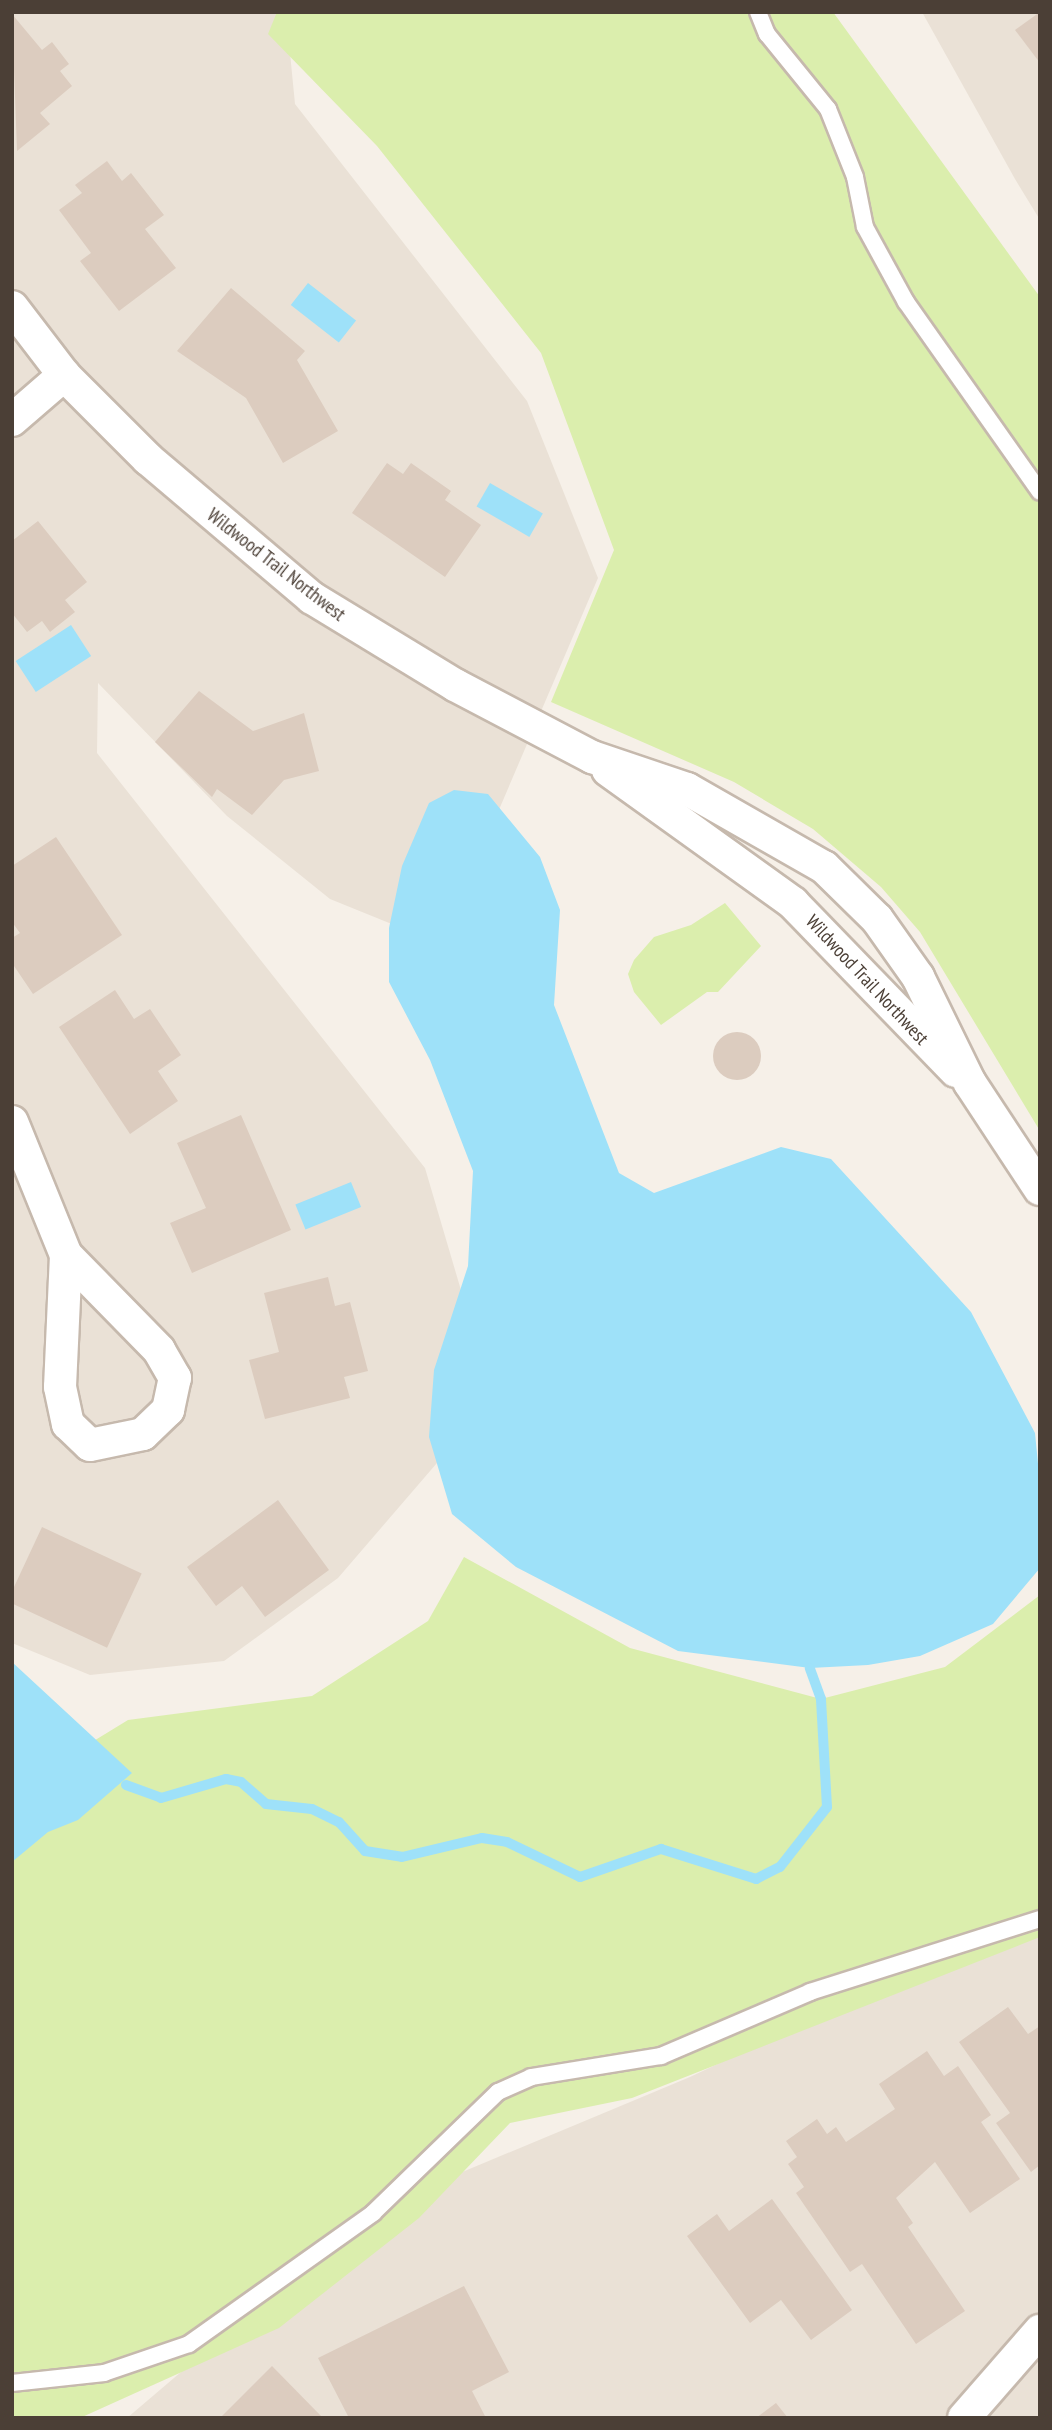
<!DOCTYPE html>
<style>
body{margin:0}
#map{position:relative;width:1052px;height:2430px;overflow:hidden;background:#f6f0e8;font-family:"PT Sans Narrow",sans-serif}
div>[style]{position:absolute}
.residential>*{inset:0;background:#eae1d6}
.green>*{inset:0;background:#dbeead}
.water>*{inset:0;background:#9ee1f9;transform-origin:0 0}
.stream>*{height:10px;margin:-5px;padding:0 5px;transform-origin:5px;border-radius:5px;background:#9ee1f9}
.building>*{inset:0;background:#dcccbf;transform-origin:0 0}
.round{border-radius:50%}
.roads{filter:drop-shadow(2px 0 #c6b9ad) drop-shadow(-2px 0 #c6b9ad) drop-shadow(0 2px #c6b9ad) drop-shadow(0 -2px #c6b9ad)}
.service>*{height:16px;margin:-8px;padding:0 8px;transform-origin:8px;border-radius:8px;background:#fff}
.minor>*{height:32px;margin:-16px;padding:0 16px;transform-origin:16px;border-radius:16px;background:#fff}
span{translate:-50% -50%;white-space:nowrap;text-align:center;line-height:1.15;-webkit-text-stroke:5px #fff;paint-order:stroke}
.street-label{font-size:19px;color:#4b3f36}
.frame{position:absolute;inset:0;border:14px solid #4b3f36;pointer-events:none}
</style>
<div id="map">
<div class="residential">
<div style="clip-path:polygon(12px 12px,286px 12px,295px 104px,527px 401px,598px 578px,495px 819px,404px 929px,330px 899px,227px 816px,98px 683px,97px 753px,425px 1168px,473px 1331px,449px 1449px,338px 1578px,224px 1661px,90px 1675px,12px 1643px)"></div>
<div style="clip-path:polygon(922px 12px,1040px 12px,1040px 220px,1015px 179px)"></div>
<div style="clip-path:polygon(1040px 1925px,1040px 2418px,127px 2418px,228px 2332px,448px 2178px,690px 2077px,912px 1972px)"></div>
</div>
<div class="green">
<div style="clip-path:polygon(277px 12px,833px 12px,1040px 297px,1040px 1131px,920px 932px,881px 887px,813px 829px,734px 782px,551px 702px,614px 550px,541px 353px,377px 146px,268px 34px)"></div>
<div style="clip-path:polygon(725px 903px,761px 946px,718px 992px,707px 992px,661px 1025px,634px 992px,628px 974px,634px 960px,654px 937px,691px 925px)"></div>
<div style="clip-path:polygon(464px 1557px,630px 1648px,821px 1699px,945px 1667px,1040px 1595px,1040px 1937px,632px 2098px,510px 2123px,419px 2218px,279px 2328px,80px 2418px,12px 2418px,12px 1791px,128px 1720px,312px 1696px,428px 1621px)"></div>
</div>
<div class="water">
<div style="left:308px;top:283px;width:61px;height:28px;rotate:38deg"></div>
<div style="left:490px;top:483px;width:61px;height:27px;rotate:30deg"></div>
<div style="left:71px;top:625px;width:37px;height:66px;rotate:57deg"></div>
<div style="clip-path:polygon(454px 790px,488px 794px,540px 857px,560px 910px,554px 1005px,619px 1173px,654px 1193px,781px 1147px,831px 1159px,971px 1312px,1035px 1433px,1040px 1484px,1040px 1568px,993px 1624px,920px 1656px,868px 1665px,810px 1668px,678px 1651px,516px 1567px,452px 1514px,429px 1437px,434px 1370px,468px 1266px,473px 1171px,430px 1060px,389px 982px,389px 928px,402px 866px,429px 803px)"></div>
<div style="left:351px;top:1182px;width:27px;height:60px;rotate:68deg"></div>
<div style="clip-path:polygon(12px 1662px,132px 1773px,78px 1820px,48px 1832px,12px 1862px)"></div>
</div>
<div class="stream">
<div style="left:126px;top:1785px;width:37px;rotate:20deg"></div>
<div style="left:161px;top:1798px;width:68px;rotate:-16.3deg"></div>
<div style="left:226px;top:1779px;width:15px;rotate:11deg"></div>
<div style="left:241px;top:1782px;width:33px;rotate:41deg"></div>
<div style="left:266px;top:1804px;width:46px;rotate:6.2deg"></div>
<div style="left:312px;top:1809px;width:30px;rotate:26deg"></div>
<div style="left:339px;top:1822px;width:39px;rotate:48deg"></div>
<div style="left:365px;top:1851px;width:37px;rotate:9deg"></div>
<div style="left:402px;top:1857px;width:82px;rotate:-13.4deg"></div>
<div style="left:482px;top:1838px;width:25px;rotate:9deg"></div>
<div style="left:507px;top:1842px;width:81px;rotate:25.6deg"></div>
<div style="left:580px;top:1877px;width:86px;rotate:-19.1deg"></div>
<div style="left:661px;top:1849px;width:100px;rotate:17.5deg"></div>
<div style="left:756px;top:1879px;width:27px;rotate:-27deg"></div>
<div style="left:780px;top:1867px;width:76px;rotate:-51.9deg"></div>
<div style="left:827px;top:1807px;width:108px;rotate:-93.2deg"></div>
<div style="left:821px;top:1699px;width:33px;rotate:-110deg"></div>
</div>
<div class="building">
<div style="clip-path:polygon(1040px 12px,1040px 63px,1015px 30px)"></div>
<div style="clip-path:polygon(12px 14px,42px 50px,52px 42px,69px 64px,60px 71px,72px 86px,40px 113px,50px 124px,17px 151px)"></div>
<div style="clip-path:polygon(107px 161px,122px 181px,131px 173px,164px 215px,145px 229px,176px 268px,119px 311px,80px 261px,91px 253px,59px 210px,82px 193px,75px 185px)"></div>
<div style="clip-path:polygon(231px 288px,305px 351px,297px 360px,338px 431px,283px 463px,246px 398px,177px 351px)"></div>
<div style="clip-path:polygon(387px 463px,403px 474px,411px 463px,451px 491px,445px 500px,481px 525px,445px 577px,352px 513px)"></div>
<div style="clip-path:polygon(38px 521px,87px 582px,65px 600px,75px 612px,50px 632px,42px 621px,27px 632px,12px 613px,12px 541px)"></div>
<div style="clip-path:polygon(199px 691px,253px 731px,304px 713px,319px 771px,284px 780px,252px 815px,217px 789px,212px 797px,155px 742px)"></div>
<div style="clip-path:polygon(56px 837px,122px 935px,33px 994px,12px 963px,12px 938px,20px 933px,12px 922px,12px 866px)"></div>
<div style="clip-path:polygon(115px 990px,134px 1019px,150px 1009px,181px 1055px,158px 1071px,178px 1101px,130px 1134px,59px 1027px)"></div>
<div class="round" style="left:713px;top:1032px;width:48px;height:48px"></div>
<div style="clip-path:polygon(241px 1115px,291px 1230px,192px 1273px,170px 1223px,206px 1208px,177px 1143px)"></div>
<div style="clip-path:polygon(328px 1277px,335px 1306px,350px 1302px,368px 1371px,344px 1377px,350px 1398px,265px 1419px,249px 1360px,279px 1352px,264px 1293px)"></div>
<div style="clip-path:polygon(278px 1500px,329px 1570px,265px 1617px,242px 1586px,216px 1606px,187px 1567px)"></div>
<div style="left:42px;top:1527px;width:110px;height:82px;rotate:25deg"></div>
<div style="clip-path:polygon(1008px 2007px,1028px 2034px,1040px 2026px,1040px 2165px,1031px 2172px,996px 2123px,1010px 2113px,959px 2042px)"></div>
<div style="clip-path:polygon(927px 2051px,944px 2076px,958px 2066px,991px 2115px,981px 2122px,1020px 2179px,970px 2213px,935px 2162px,896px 2198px,913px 2223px,908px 2227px,965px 2311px,916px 2344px,862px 2264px,850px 2272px,796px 2193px,804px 2187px,788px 2164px,797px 2157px,786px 2141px,817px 2119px,827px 2134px,836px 2127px,846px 2142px,895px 2109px,879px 2084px)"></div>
<div style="clip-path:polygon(772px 2199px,852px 2310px,811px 2340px,781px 2300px,750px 2323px,687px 2236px,717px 2214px,729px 2231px)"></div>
<div style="clip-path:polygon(464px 2286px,509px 2372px,472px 2391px,486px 2418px,349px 2418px,318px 2358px)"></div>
<div style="clip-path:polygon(272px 2366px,323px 2418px,220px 2418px)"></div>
<div style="clip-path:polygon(776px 2403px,788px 2418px,756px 2418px)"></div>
</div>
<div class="roads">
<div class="service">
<div style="left:758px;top:12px;width:24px;rotate:68deg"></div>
<div style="left:767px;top:34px;width:97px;rotate:50.9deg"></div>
<div style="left:828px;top:109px;width:73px;rotate:68.3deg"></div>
<div style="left:855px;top:177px;width:51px;rotate:78.7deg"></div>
<div style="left:865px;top:227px;width:85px;rotate:61.3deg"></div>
<div style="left:906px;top:302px;width:232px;rotate:54.8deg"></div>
<div style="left:12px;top:2383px;width:93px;rotate:-6.2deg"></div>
<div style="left:104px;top:2373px;width:90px;rotate:-18.8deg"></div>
<div style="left:189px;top:2344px;width:226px;rotate:-35.4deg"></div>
<div style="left:373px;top:2213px;width:174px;rotate:-44.1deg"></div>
<div style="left:498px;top:2092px;width:36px;rotate:-24deg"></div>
<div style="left:531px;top:2077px;width:132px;rotate:-9.2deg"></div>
<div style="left:661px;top:2056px;width:162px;rotate:-23.2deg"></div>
<div style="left:810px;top:1992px;width:241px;rotate:-17.6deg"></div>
</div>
<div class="minor">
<div style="left:12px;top:307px;width:86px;rotate:52.6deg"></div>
<div style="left:64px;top:375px;width:119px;rotate:45deg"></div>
<div style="left:148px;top:459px;width:215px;rotate:40.3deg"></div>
<div style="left:312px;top:598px;width:167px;rotate:31.3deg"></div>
<div style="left:455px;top:685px;width:155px;rotate:27.7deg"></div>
<div style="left:592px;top:757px;width:100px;rotate:18.6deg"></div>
<div style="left:687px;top:789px;width:158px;rotate:29.7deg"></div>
<div style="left:824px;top:867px;width:74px;rotate:44.5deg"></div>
<div style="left:877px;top:919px;width:71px;rotate:54.7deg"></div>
<div style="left:918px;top:977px;width:118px;rotate:63.9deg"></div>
<div style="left:970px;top:1083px;width:127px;rotate:56.6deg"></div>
<div style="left:12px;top:420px;width:69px;rotate:-40.9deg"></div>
<div style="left:608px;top:770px;width:228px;rotate:35.7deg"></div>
<div style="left:793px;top:903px;width:234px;rotate:45.9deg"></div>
<div style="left:12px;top:1122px;width:144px;rotate:67.9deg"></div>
<div style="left:66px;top:1255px;width:132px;rotate:92.6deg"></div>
<div style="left:60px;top:1387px;width:38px;rotate:78deg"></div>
<div style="left:68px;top:1424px;width:30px;rotate:44deg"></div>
<div style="left:90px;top:1445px;width:54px;rotate:-11.7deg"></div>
<div style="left:143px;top:1434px;width:35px;rotate:-44deg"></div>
<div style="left:168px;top:1410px;width:33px;rotate:-78deg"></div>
<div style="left:175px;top:1378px;width:32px;rotate:-120deg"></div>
<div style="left:159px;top:1350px;width:133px;rotate:-134.4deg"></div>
<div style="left:964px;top:2418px;width:116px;rotate:-48.9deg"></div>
</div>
</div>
<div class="street-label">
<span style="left:276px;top:565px;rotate:38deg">Wildwood Trail Northwest</span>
<span style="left:867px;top:980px;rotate:47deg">Wildwood Trail Northwest</span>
</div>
<div class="frame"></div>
</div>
